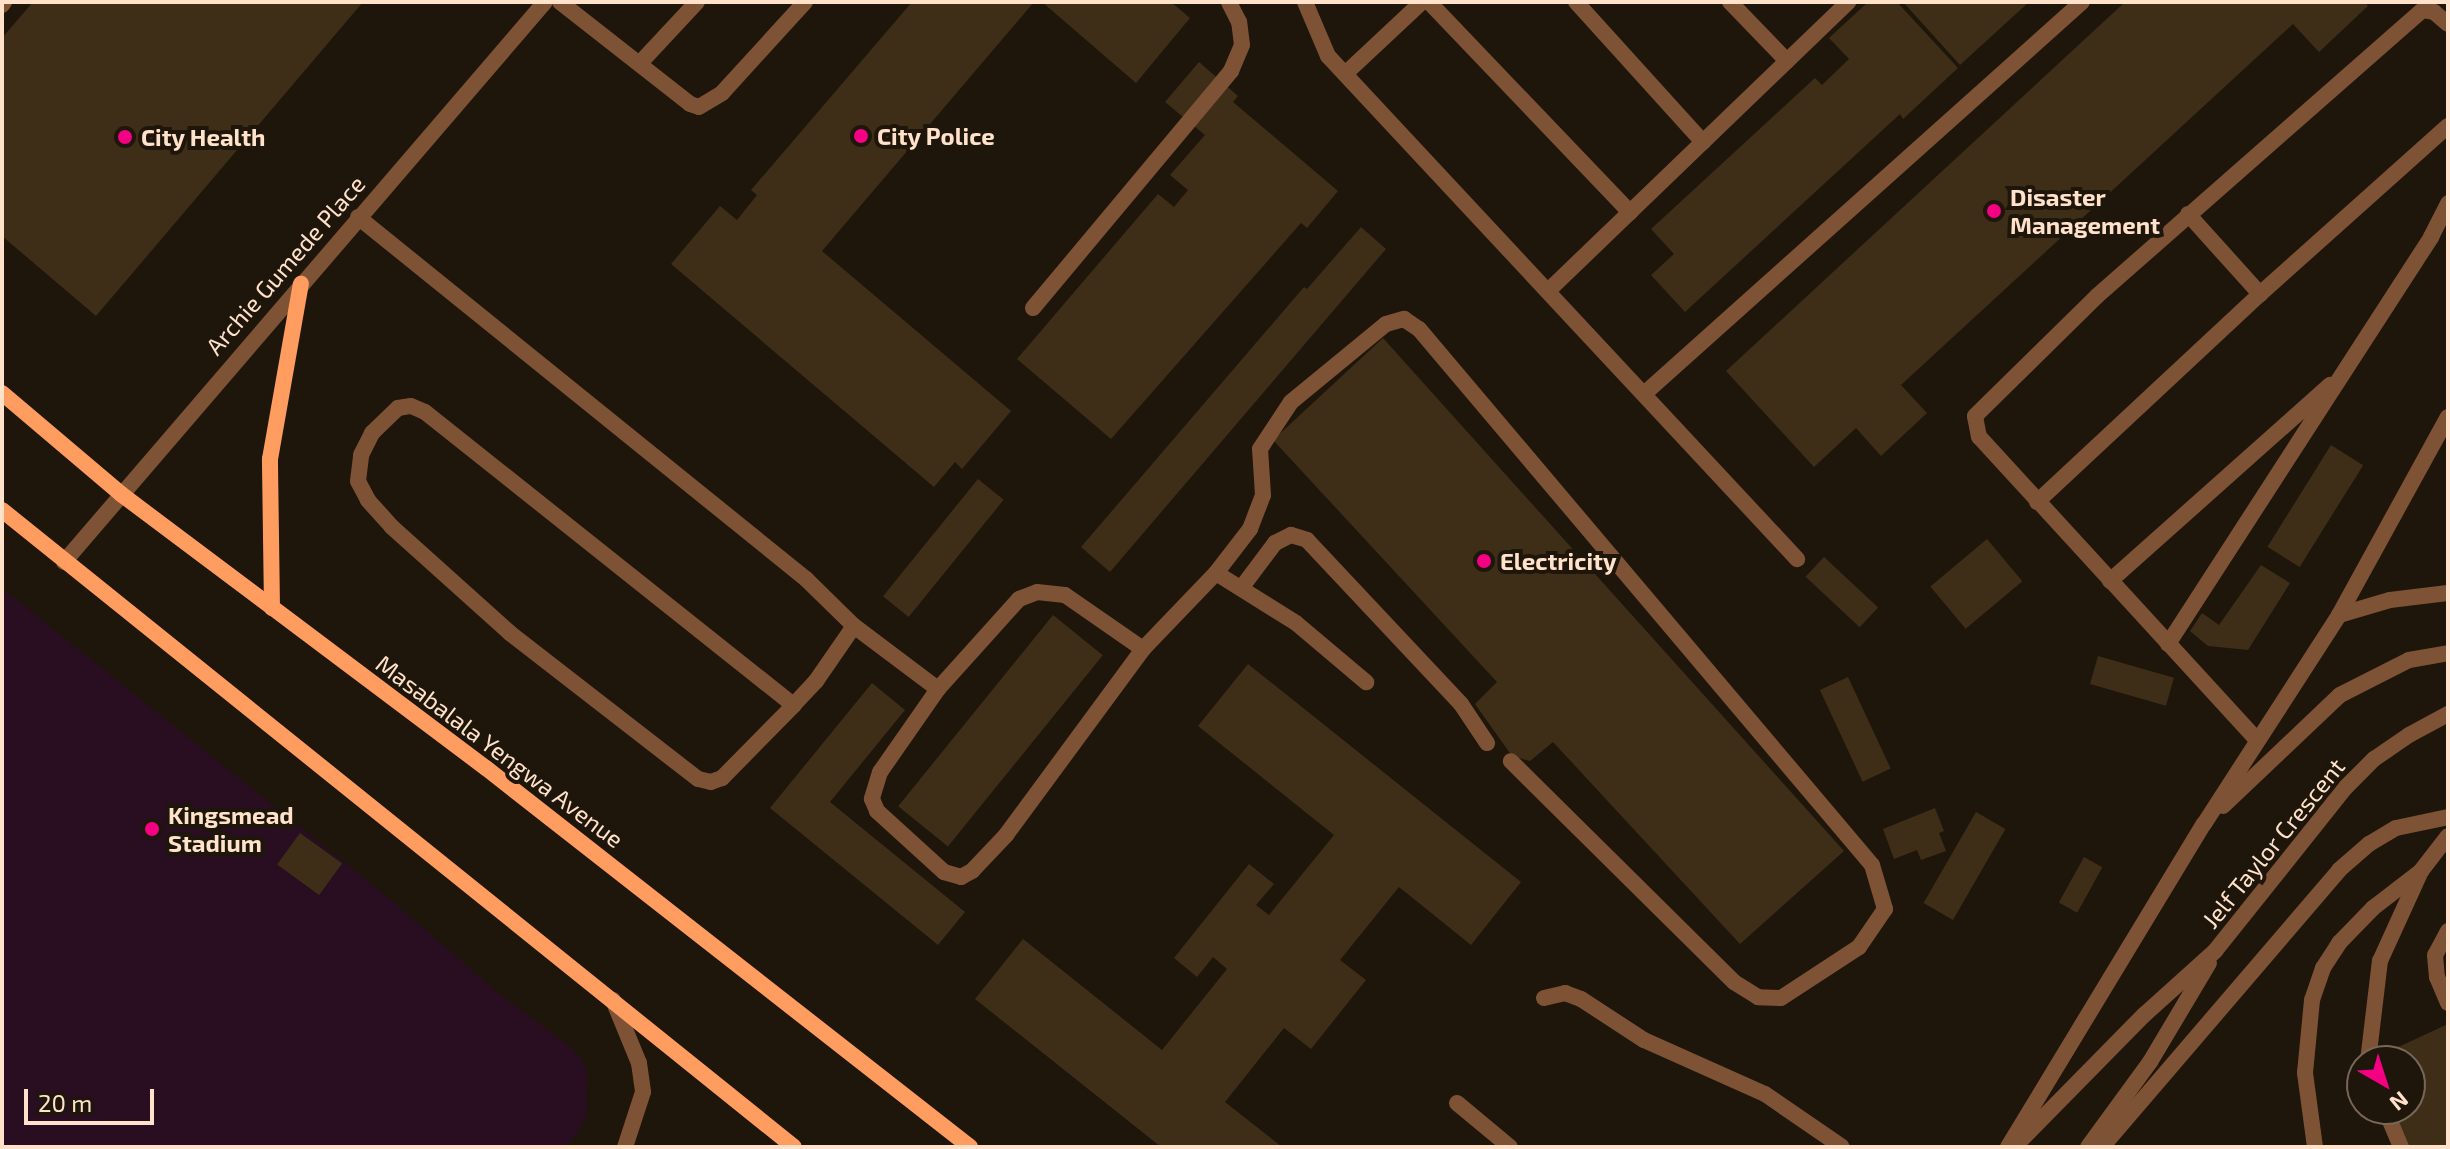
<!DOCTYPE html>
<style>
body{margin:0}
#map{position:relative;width:2450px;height:1149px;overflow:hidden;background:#1e150b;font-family:"Exo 2",sans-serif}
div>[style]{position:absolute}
.green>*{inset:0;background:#280e20}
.building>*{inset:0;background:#3f2e17;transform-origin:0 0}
.service>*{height:16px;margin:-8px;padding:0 8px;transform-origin:8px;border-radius:8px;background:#7e5235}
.minor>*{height:16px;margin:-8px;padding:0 8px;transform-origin:8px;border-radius:8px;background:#7e5235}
.secondary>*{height:16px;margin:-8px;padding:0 8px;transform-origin:8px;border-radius:8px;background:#ff9d60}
.dots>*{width:22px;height:22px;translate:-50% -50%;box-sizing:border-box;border:4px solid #1e150b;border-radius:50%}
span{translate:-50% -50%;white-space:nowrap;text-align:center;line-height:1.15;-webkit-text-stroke:8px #1e150b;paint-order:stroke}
.poi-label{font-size:24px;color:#ffe2c9;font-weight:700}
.left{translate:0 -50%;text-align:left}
.street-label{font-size:24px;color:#ffe2c9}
.frame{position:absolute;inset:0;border:4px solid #ffe2c9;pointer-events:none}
.north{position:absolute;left:2346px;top:1045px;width:80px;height:80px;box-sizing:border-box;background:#1e150b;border:2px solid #786757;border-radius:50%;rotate:141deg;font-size:22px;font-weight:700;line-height:32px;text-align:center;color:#ffe2c9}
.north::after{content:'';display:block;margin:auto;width:28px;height:36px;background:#f40083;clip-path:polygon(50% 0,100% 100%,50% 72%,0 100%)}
.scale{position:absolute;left:24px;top:1089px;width:130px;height:36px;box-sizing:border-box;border:4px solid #ffe2c9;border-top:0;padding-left:10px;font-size:24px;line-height:28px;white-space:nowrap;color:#ffe2c9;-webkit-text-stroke:6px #1e150b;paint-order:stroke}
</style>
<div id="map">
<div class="green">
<div style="clip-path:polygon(2px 588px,391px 900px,498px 993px,569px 1046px,582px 1060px,588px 1075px,587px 1113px,579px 1132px,564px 1147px,2px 1147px)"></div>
</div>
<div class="building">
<div style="clip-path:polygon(33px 2px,363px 2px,96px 316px,2px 236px,2px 38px)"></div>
<div style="clip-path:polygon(912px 2px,1034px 2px,822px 251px,1011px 411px,962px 469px,955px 462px,934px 487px,671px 264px,720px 206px,737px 220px,757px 195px,751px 190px)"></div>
<div style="clip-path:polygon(1042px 2px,1171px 2px,1190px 18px,1136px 83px)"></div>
<div style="clip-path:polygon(1868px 2px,1897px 2px,1958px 68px,1903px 119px,1900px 114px,1685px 312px,1651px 275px,1674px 254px,1651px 229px,1815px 78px,1822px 85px,1849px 59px,1829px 38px)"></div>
<div style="clip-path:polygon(1903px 2px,2029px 2px,1960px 65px)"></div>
<div style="clip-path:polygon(2125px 2px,2365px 2px,2368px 6px,2319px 52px,2293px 24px,1901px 385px,1927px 413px,1881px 456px,1856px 428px,1814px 467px,1726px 371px)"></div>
<div style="clip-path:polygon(1199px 62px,1238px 96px,1233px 102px,1338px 191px,1307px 228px,1301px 223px,1111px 439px,1017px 359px,1158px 194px,1174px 207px,1188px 190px,1170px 175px,1205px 135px,1165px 102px)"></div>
<div style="clip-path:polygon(1361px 227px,1386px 249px,1110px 572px,1081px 547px,1304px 287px,1307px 289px)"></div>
<div style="clip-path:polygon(1383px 338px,1844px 851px,1740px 944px,1553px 742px,1530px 761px,1512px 756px,1475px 704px,1497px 682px,1273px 440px)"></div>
<div style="left:2331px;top:445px;width:38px;height:120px;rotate:32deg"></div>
<div style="left:978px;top:479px;width:33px;height:151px;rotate:39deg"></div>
<div style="left:1987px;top:539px;width:55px;height:74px;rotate:50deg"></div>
<div style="left:1824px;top:557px;width:74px;height:27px;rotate:43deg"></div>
<div style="clip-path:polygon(2261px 565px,2290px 583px,2248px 650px,2208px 646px,2190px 631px,2202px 613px,2219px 625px)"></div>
<div style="left:1053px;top:615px;width:64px;height:246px;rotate:39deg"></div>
<div style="left:2098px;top:656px;width:79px;height:29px;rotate:16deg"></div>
<div style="clip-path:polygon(1248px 664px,1521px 882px,1471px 945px,1399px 887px,1340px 960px,1366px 980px,1311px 1049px,1284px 1028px,1225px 1102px,1282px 1147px,1161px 1147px,975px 999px,1023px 939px,1162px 1050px,1227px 969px,1213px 957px,1197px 977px,1174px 958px,1249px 864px,1274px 884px,1256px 905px,1269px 915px,1334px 835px,1198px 726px)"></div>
<div style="left:1848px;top:677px;width:101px;height:31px;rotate:65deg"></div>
<div style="clip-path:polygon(872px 683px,905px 710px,830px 802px,965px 912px,938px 945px,770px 808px)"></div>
<div style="clip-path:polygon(1935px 808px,1944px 831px,1939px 833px,1946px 851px,1921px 860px,1917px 850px,1894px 859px,1883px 829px)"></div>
<div style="left:1976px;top:812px;width:34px;height:105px;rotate:30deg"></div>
<div style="left:300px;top:833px;width:52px;height:39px;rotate:36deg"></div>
<div style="left:2084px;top:857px;width:21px;height:52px;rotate:29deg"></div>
<div style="clip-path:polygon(2448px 1024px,2448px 1147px,2409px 1147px,2392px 1109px,2410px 1109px,2410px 1061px,2368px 1061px)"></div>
</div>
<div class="service">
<div style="left:560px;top:2px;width:165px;rotate:38.1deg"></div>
<div style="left:690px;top:104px;width:9px;rotate:18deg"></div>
<div style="left:699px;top:107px;width:27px;rotate:-31deg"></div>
<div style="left:722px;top:93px;width:123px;rotate:-47.6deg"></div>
<div style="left:1305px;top:2px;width:59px;rotate:66.9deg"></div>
<div style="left:1328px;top:56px;width:688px;rotate:47deg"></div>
<div style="left:1429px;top:2px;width:291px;rotate:46.3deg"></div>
<div style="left:1576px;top:2px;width:189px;rotate:47.8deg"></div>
<div style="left:1730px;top:2px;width:82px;rotate:46deg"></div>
<div style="left:2px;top:5px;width:4px;rotate:-56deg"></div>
<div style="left:641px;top:62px;width:82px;rotate:-47deg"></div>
<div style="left:1345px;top:74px;width:105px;rotate:-43.1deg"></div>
<div style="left:2188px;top:214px;width:108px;rotate:48deg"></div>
<div style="left:358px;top:217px;width:576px;rotate:38.94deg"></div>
<div style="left:806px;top:579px;width:67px;rotate:44.4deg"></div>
<div style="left:854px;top:626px;width:67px;rotate:124.6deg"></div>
<div style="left:816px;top:681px;width:33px;rotate:133deg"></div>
<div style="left:794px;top:705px;width:103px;rotate:134.6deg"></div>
<div style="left:722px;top:778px;width:12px;rotate:160deg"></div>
<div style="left:711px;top:782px;width:13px;rotate:-167deg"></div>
<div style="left:698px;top:779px;width:238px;rotate:-142.2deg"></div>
<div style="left:510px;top:633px;width:159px;rotate:-138.1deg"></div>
<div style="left:392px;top:527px;width:36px;rotate:-132deg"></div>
<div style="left:368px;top:500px;width:21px;rotate:-118deg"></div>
<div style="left:358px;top:481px;width:26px;rotate:-83deg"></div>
<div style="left:361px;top:455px;width:25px;rotate:-63deg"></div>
<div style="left:372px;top:433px;width:36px;rotate:-44deg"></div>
<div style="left:398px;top:408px;width:13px;rotate:-9deg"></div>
<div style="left:411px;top:406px;width:15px;rotate:23deg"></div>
<div style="left:425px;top:412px;width:471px;rotate:38.5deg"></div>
<div style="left:1548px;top:291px;width:417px;rotate:-43.9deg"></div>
<div style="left:1033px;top:308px;width:309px;rotate:-50.1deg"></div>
<div style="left:1231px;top:71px;width:28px;rotate:-67deg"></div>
<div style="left:1242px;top:45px;width:23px;rotate:-97deg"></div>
<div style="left:1239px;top:22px;width:22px;rotate:-117deg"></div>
<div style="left:1644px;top:394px;width:588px;rotate:-41.83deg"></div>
<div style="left:2037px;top:502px;width:305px;rotate:-43deg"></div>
<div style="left:2260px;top:294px;width:252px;rotate:-41.8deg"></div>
<div style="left:1216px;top:573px;width:56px;rotate:-52.3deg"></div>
<div style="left:1250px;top:529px;width:36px;rotate:-69deg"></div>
<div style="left:1263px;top:495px;width:46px;rotate:-93.7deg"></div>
<div style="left:1260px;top:449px;width:56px;rotate:-56.6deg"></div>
<div style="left:1291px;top:402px;width:123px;rotate:-39.4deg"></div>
<div style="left:1386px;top:324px;width:19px;rotate:-16deg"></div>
<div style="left:1404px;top:319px;width:18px;rotate:34deg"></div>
<div style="left:1419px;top:329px;width:702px;rotate:49.8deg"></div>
<div style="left:1872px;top:865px;width:46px;rotate:73.5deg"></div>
<div style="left:1885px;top:909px;width:46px;rotate:124.4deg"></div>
<div style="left:1859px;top:947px;width:93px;rotate:146.8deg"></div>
<div style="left:1781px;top:998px;width:23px;rotate:-178deg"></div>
<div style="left:1758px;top:997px;width:28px;rotate:-148deg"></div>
<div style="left:1734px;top:982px;width:314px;rotate:-135.3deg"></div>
<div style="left:2110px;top:581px;width:295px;rotate:-41.7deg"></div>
<div style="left:1242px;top:587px;width:55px;rotate:-53.1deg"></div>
<div style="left:1275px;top:543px;width:18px;rotate:-27deg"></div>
<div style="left:1291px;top:535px;width:17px;rotate:17deg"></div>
<div style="left:1307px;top:540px;width:225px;rotate:46.8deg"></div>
<div style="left:1461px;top:704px;width:47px;rotate:56.3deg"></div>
<div style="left:2339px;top:615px;width:53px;rotate:-16.4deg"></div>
<div style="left:2390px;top:600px;width:58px;rotate:-6.9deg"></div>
<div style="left:854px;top:626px;width:105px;rotate:36.9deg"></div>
<div style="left:938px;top:689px;width:121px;rotate:-48deg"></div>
<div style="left:1019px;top:599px;width:19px;rotate:-21deg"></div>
<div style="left:1037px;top:592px;width:28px;rotate:6deg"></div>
<div style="left:1065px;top:595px;width:95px;rotate:34.7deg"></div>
<div style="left:1143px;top:649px;width:105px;rotate:-46.2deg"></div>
<div style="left:1216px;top:573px;width:94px;rotate:32deg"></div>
<div style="left:1296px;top:623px;width:92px;rotate:40.1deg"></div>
<div style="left:2168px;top:644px;width:485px;rotate:-57.1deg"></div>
<div style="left:2431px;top:237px;width:38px;rotate:-63deg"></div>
<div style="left:938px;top:689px;width:101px;rotate:124.9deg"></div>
<div style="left:880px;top:772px;width:28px;rotate:107deg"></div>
<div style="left:872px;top:799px;width:13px;rotate:67deg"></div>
<div style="left:877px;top:811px;width:91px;rotate:42.3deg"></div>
<div style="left:944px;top:872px;width:18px;rotate:16deg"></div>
<div style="left:961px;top:877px;width:13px;rotate:-29deg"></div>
<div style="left:972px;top:871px;width:50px;rotate:-46.6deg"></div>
<div style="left:1006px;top:835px;width:231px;rotate:-53.6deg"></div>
<div style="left:2257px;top:740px;width:411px;rotate:-132.5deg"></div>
<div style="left:1979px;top:437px;width:21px;rotate:-101deg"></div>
<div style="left:1975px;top:416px;width:171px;rotate:-44.5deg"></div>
<div style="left:2097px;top:296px;width:434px;rotate:-41.3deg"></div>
<div style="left:2423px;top:10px;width:11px;rotate:10deg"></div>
<div style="left:2434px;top:12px;width:18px;rotate:41deg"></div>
<div style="left:2223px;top:806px;width:161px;rotate:-43.5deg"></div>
<div style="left:2340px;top:695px;width:77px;rotate:-26.9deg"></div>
<div style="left:2409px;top:660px;width:40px;rotate:-10deg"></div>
<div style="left:2448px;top:931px;width:27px;rotate:118deg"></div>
<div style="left:2435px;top:955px;width:22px;rotate:85deg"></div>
<div style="left:2437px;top:977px;width:28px;rotate:67deg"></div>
<div style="left:1544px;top:998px;width:22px;rotate:-13deg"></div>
<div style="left:1565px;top:993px;width:17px;rotate:21deg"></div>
<div style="left:1581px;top:999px;width:75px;rotate:33.1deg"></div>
<div style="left:1644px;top:1040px;width:133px;rotate:24.1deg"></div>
<div style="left:1765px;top:1094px;width:93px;rotate:34.5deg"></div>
<div style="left:2368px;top:1061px;width:101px;rotate:-83.2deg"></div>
<div style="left:2380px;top:961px;width:99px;rotate:-65.5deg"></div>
<div style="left:2421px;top:871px;width:44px;rotate:-52.4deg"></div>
<div style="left:1457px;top:1103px;width:69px;rotate:39.7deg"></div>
<div style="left:2385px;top:1109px;width:41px;rotate:67.2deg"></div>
<div style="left:2019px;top:1142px;width:178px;rotate:-45.5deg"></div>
<div style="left:2144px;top:1015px;width:96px;rotate:-42deg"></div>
<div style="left:2215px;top:951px;width:210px;rotate:-51.4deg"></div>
<div style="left:2346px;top:787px;width:40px;rotate:-45deg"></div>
<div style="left:2374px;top:759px;width:42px;rotate:-34.4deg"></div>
<div style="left:2409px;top:735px;width:44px;rotate:-28.3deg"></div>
<div style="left:2008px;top:1147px;width:378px;rotate:-58.8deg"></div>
<div style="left:2204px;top:824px;width:249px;rotate:-57.1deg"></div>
<div style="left:2339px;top:615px;width:226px;rotate:-61.2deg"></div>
<div style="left:2088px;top:1147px;width:105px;rotate:-53.9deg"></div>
<div style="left:2150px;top:1062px;width:115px;rotate:-59.2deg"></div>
<div style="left:2102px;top:1147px;width:365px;rotate:-49.4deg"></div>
<div style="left:2339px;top:870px;width:40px;rotate:-41deg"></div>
<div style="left:2369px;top:844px;width:31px;rotate:-31deg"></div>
<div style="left:2396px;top:828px;width:53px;rotate:-11.9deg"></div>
<div style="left:2315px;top:1147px;width:75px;rotate:-97.7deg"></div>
<div style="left:2305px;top:1073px;width:73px;rotate:-84.5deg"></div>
<div style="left:2312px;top:1000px;width:34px;rotate:-71deg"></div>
<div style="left:2323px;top:968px;width:30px;rotate:-57deg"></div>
<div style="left:2339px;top:943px;width:49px;rotate:-45.8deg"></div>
<div style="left:2373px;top:908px;width:61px;rotate:-37.6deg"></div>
</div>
<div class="minor">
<div style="left:64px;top:562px;width:738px;rotate:-49.34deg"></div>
<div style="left:613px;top:1000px;width:68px;rotate:67.6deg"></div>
<div style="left:639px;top:1063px;width:29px;rotate:82deg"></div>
<div style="left:643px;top:1092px;width:58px;rotate:108.1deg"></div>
</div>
<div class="secondary">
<div style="left:2px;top:393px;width:156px;rotate:40.3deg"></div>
<div style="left:121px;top:494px;width:456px;rotate:36.9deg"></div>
<div style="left:486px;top:768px;width:615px;rotate:38.06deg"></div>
<div style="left:2px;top:510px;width:1016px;rotate:38.81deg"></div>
<div style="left:272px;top:608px;width:149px;rotate:-90.8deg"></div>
<div style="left:270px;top:459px;width:178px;rotate:-80deg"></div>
</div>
<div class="dots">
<div style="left:861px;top:136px;background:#f40083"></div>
<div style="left:125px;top:137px;background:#f40083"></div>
<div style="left:1994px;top:211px;background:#f40083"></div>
<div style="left:1484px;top:561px;background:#f40083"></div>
<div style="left:152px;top:829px;background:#f40083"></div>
</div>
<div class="poi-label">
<span class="left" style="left:877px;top:136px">City Police</span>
<span class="left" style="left:141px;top:137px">City Health</span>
<span class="left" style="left:2010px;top:211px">Disaster<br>Management</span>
<span class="left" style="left:1500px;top:561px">Electricity</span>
<span class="left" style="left:168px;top:829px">Kingsmead<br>Stadium</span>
</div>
<div class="street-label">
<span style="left:285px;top:265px;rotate:-49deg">Archie Gumede Place</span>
<span style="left:500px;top:751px;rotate:37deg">Masabalala Yengwa Avenue</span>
<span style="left:2273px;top:843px;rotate:-51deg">Jelf Taylor Crescent</span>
</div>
<div class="frame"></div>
<div class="north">N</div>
<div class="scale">20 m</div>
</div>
